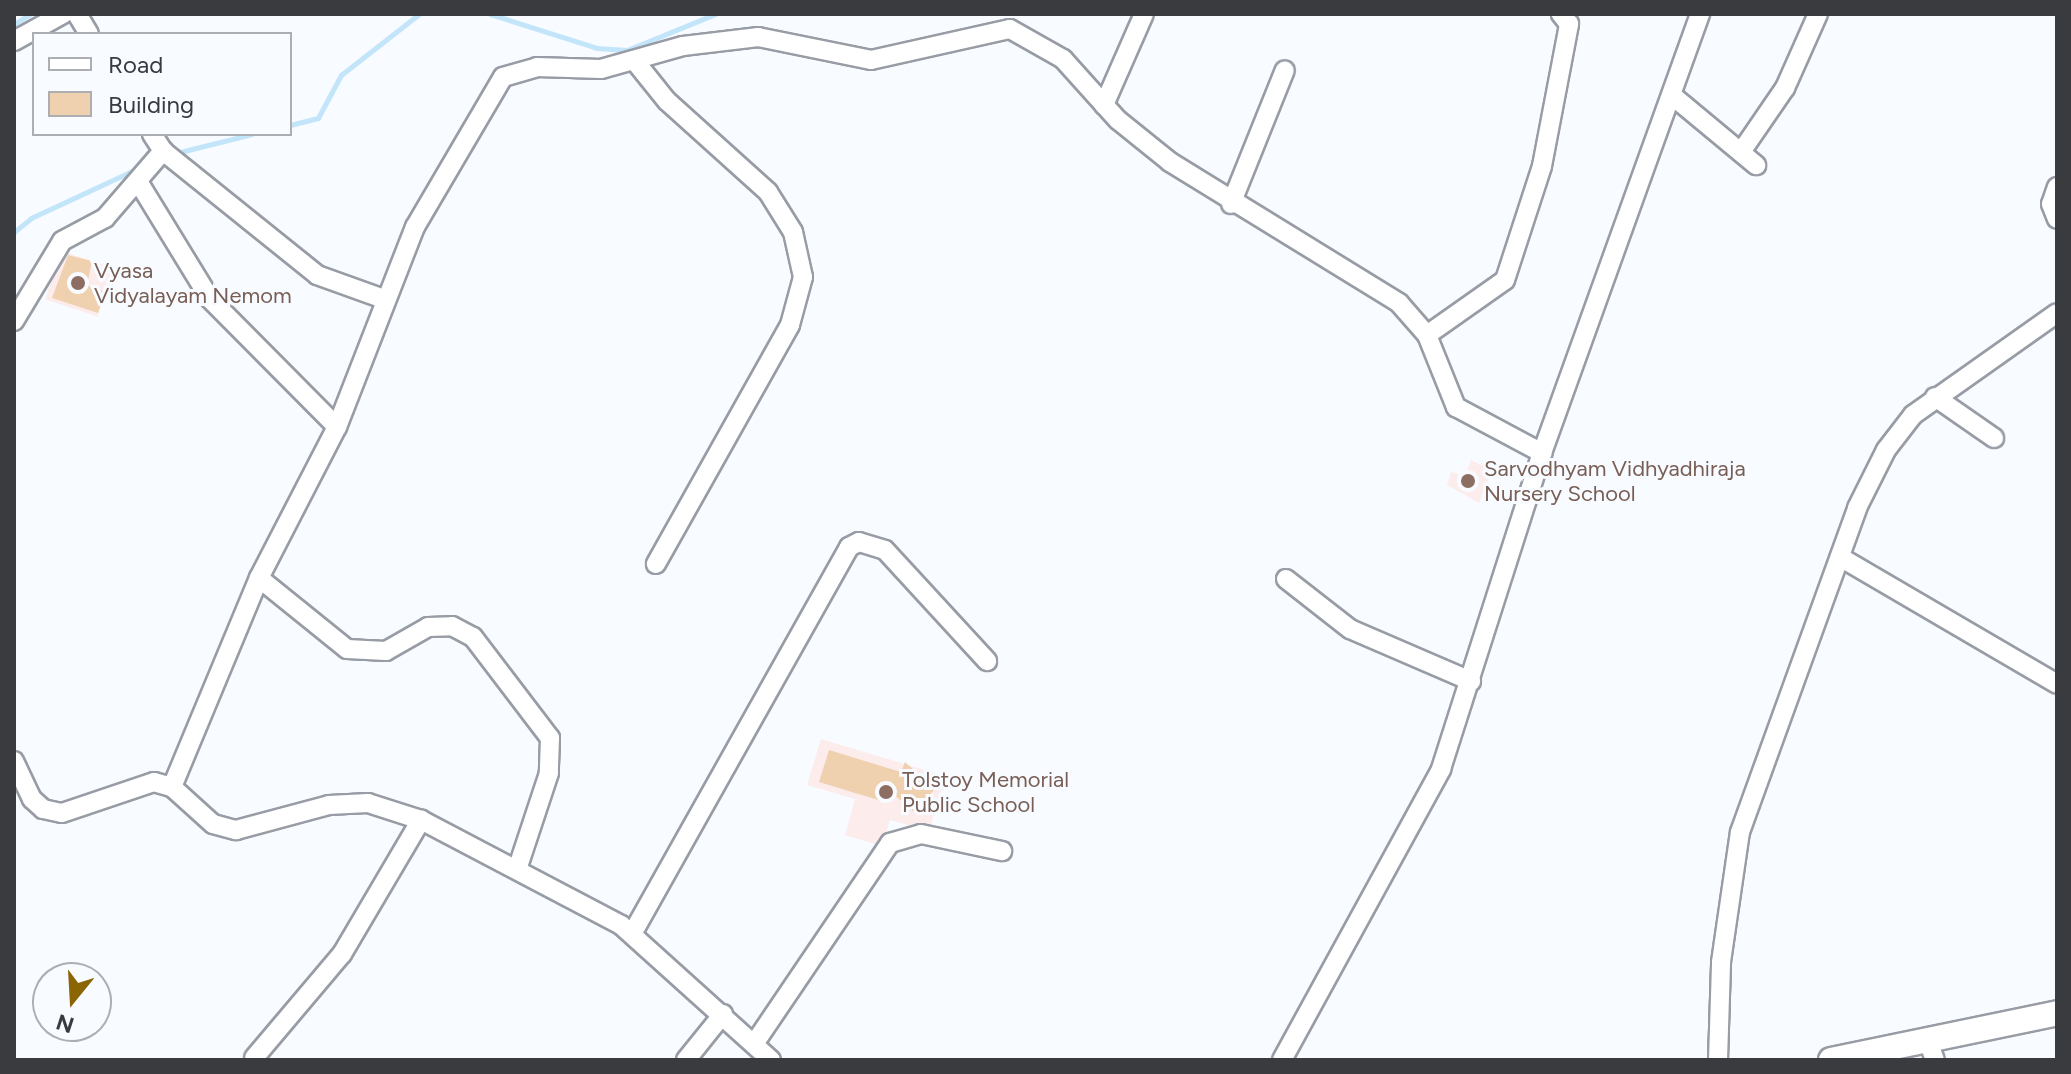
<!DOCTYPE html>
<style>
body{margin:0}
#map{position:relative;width:2071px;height:1074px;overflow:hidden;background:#f8fbff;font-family:Figtree,sans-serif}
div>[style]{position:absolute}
.education>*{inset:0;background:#fdecec;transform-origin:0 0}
.stream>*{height:5px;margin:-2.5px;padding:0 2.5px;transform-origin:2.5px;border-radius:2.5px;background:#c3e5fa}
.building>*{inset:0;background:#f0d1af}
.roads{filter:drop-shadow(2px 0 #979ca5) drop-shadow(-2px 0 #979ca5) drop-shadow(0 2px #979ca5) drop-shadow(0 -2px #979ca5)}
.street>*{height:18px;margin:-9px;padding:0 9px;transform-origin:9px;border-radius:9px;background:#fff}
.secondary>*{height:24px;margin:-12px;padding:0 12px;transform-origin:12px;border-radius:12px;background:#fff}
.dots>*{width:22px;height:22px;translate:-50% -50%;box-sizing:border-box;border:4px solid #f8fbff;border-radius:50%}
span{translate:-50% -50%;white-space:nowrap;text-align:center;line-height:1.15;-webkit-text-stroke:6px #f8fbff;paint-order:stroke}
.education-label{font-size:22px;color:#785e54}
.left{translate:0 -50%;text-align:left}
.frame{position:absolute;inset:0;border:16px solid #393b3f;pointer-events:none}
.legend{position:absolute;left:32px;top:32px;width:260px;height:104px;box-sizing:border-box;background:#f8fbff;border:2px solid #acaeb2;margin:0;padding:10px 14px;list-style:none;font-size:24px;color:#393b3f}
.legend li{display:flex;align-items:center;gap:16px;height:40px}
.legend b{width:40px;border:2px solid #acaeb2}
.north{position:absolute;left:32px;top:962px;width:80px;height:80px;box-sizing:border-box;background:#f8fbff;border:2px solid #acaeb2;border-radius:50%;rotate:198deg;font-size:22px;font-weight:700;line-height:32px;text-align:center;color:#393b3f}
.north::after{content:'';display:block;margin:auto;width:28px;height:36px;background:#8b6404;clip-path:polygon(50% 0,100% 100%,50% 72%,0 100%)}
</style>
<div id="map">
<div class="education">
<div style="left:61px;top:251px;width:55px;height:51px;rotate:18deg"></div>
<div style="clip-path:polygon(1471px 460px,1492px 470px,1479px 503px,1447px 485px,1451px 472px,1465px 476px)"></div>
<div style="clip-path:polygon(821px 739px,945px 776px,929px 831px,890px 820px,882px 846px,845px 835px,855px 799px,807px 785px)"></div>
</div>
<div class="stream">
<div style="left:490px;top:14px;width:112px;rotate:17.6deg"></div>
<div style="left:597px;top:48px;width:30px;rotate:4deg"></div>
<div style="left:627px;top:50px;width:95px;rotate:-22.2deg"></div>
<div style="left:14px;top:24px;width:19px;rotate:-32deg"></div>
<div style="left:290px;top:125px;width:29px;rotate:-14deg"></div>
<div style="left:318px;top:118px;width:49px;rotate:-61.9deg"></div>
<div style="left:341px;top:75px;width:99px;rotate:-38deg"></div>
<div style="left:180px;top:152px;width:74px;rotate:-14deg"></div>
<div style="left:14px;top:232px;width:22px;rotate:-39deg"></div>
<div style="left:31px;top:218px;width:121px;rotate:-24.9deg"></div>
</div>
<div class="building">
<div style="clip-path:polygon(68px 255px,92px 261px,87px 285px,105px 292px,98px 313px,52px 298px)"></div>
<div style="clip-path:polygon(829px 750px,901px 772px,905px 762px,935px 789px,914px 812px,892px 793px,888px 803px,819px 782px)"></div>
</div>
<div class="roads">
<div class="street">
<div style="left:77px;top:14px;width:23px;rotate:59deg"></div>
<div style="left:14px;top:41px;width:56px;rotate:-28.9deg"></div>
<div style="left:634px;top:60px;width:53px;rotate:51.2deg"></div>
<div style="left:667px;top:101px;width:136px;rotate:42deg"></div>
<div style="left:768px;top:192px;width:47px;rotate:58deg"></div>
<div style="left:793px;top:232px;width:46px;rotate:77.5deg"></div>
<div style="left:803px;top:277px;width:50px;rotate:105.2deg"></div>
<div style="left:790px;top:325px;width:274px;rotate:119.3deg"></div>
<div style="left:1674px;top:97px;width:107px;rotate:39.7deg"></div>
<div style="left:1104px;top:105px;width:99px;rotate:-66.3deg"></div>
<div style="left:152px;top:134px;width:20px;rotate:57deg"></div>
<div style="left:163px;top:151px;width:198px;rotate:38.8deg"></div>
<div style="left:317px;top:275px;width:71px;rotate:19.7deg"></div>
<div style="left:1741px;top:152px;width:78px;rotate:-55.5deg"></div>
<div style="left:1785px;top:88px;width:81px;rotate:-66deg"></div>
<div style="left:139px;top:183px;width:136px;rotate:58.5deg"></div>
<div style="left:210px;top:299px;width:180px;rotate:45.2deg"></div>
<div style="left:2057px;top:187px;width:18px;rotate:109deg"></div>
<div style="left:2051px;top:204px;width:16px;rotate:68deg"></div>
<div style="left:1231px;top:204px;width:144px;rotate:-68.1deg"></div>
<div style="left:14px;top:321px;width:93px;rotate:-59deg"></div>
<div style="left:62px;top:241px;width:49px;rotate:-28.1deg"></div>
<div style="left:105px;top:218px;width:89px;rotate:-49.1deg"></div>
<div style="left:1427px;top:335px;width:95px;rotate:-35.2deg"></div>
<div style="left:1505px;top:280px;width:120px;rotate:-72deg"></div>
<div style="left:1542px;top:166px;width:145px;rotate:-79.2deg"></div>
<div style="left:1569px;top:24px;width:13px;rotate:-129deg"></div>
<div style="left:1935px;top:397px;width:72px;rotate:34.8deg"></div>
<div style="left:1840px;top:557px;width:251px;rotate:30.3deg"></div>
<div style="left:259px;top:578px;width:113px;rotate:38.9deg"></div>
<div style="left:347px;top:649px;width:39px;rotate:3deg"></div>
<div style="left:386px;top:651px;width:48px;rotate:-29.7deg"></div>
<div style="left:428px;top:627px;width:24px;rotate:-2deg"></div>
<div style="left:452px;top:626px;width:24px;rotate:28deg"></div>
<div style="left:473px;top:637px;width:127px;rotate:52.7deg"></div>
<div style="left:550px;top:738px;width:35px;rotate:92deg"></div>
<div style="left:549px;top:773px;width:99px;rotate:108.3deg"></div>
<div style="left:1286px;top:579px;width:81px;rotate:38deg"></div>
<div style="left:1350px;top:629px;width:132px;rotate:23.3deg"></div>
<div style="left:14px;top:761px;width:42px;rotate:64.7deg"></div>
<div style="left:32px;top:799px;width:15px;rotate:42deg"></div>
<div style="left:43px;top:809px;width:19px;rotate:12deg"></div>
<div style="left:62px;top:813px;width:97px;rotate:-18.6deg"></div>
<div style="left:154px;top:782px;width:19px;rotate:16deg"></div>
<div style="left:172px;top:787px;width:55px;rotate:42.1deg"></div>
<div style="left:213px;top:824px;width:24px;rotate:15deg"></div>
<div style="left:236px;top:830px;width:96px;rotate:-15deg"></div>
<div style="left:329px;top:805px;width:39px;rotate:-3deg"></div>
<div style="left:368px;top:803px;width:56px;rotate:17.8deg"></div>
<div style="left:421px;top:820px;width:226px;rotate:27.7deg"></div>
<div style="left:621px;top:925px;width:202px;rotate:42deg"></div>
<div style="left:172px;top:787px;width:226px;rotate:-67.4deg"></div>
<div style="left:259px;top:578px;width:170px;rotate:-62.7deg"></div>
<div style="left:337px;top:427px;width:215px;rotate:-68.7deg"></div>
<div style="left:415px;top:227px;width:174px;rotate:-59.6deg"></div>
<div style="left:503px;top:77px;width:35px;rotate:-16deg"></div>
<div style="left:537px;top:67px;width:64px;rotate:1.8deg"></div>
<div style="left:601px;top:69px;width:85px;rotate:-15.7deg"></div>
<div style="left:683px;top:46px;width:76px;rotate:-6.8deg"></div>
<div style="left:758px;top:37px;width:115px;rotate:11.5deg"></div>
<div style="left:871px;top:60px;width:142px;rotate:-12.6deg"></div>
<div style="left:1010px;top:29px;width:61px;rotate:29.5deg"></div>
<div style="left:1063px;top:59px;width:82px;rotate:48deg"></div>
<div style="left:1118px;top:120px;width:67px;rotate:38.9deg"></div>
<div style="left:1170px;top:162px;width:269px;rotate:31.6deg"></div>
<div style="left:1399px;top:303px;width:43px;rotate:48.8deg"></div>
<div style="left:1427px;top:335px;width:78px;rotate:68.1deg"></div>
<div style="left:1456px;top:407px;width:98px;rotate:28.1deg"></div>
<div style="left:632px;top:934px;width:444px;rotate:-60.7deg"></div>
<div style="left:849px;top:547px;width:11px;rotate:-27deg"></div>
<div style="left:859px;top:542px;width:27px;rotate:17deg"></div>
<div style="left:885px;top:550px;width:151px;rotate:47.4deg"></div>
<div style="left:1928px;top:1041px;width:20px;rotate:70deg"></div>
<div style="left:754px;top:1044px;width:243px;rotate:-55.9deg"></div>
<div style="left:890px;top:843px;width:32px;rotate:-16deg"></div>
<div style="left:921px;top:834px;width:83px;rotate:11.9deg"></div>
<div style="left:254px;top:1058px;width:136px;rotate:-49.8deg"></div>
<div style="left:342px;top:954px;width:156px;rotate:-59.5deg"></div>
<div style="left:686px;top:1060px;width:59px;rotate:-51.2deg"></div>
<div style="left:1282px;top:1060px;width:332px;rotate:-61.3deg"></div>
<div style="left:1441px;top:769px;width:332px;rotate:-72.3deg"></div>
<div style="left:1542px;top:453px;width:467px;rotate:-70.2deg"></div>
<div style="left:1718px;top:1060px;width:98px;rotate:-88.2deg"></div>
<div style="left:1721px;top:962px;width:131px;rotate:-81.7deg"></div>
<div style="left:1740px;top:832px;width:344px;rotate:-70.1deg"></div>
<div style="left:1857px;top:508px;width:65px;rotate:-63.4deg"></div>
<div style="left:1886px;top:450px;width:44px;rotate:-52.4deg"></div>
<div style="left:1913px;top:415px;width:176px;rotate:-35.3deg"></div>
</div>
<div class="secondary">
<div style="left:1831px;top:1060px;width:231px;rotate:-11.7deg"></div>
</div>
</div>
<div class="dots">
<div style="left:78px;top:283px;background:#8d6e63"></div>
<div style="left:1468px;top:481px;background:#8d6e63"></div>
<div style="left:886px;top:792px;background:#8d6e63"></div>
</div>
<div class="education-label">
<span class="left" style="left:94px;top:283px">Vyasa<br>Vidyalayam Nemom</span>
<span class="left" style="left:1484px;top:481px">Sarvodhyam Vidhyadhiraja<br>Nursery School</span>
<span class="left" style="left:902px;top:792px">Tolstoy Memorial<br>Public School</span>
</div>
<div class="frame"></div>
<ul class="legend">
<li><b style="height:10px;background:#fff"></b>Road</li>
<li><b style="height:22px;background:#f0d1af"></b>Building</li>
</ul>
<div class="north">N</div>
</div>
